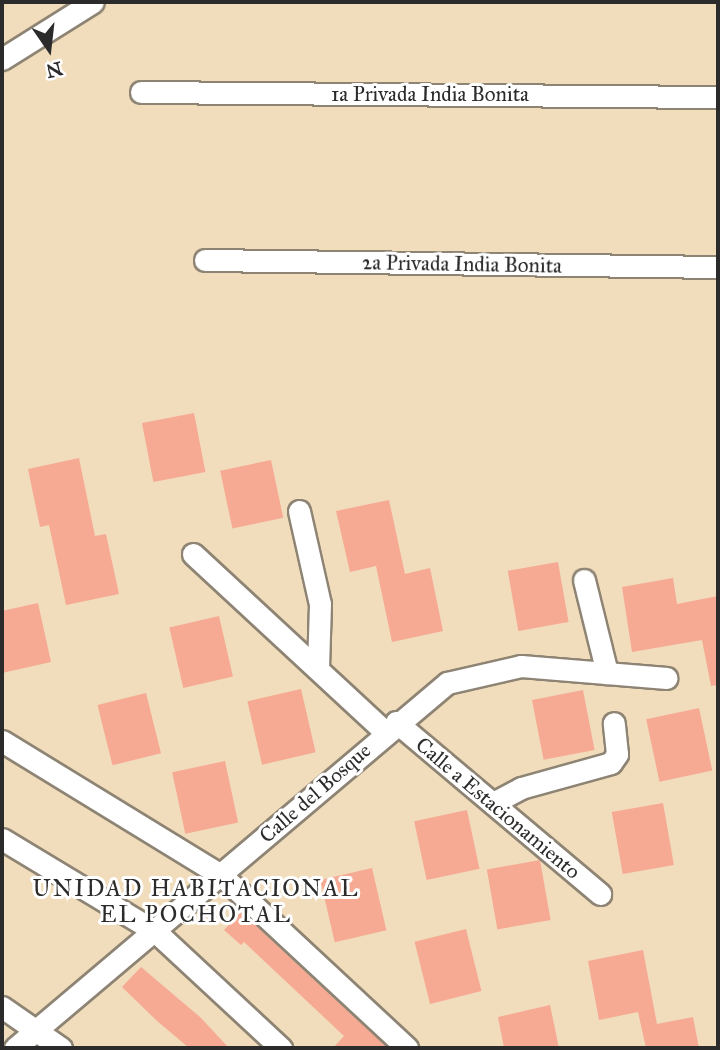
<!DOCTYPE html>
<style>
body{margin:0}
#map{position:relative;width:720px;height:1050px;overflow:hidden;background:#f1dcbc;font-family:"IM FELL Great Primer",serif}
div>[style]{position:absolute}
.building>*{inset:0;background:#f6aa94;transform-origin:0 0}
.roads{filter:drop-shadow(2px 0 #8e8474) drop-shadow(-2px 0 #8e8474) drop-shadow(0 2px #8e8474) drop-shadow(0 -2px #8e8474)}
.minor>*{height:21px;margin:-10.5px;padding:0 10.5px;transform-origin:10.5px;border-radius:10.5px;background:#fff}
span{translate:-50% -50%;white-space:nowrap;text-align:center;line-height:1.15;-webkit-text-stroke:6px #fff;paint-order:stroke}
.street-label{font-size:21px;color:#2b2b2b}
.neighbourhood-label{font-size:23px;color:#2b2b2b;letter-spacing:2px}
.frame{position:absolute;inset:0;border:4px solid #2b2b2b;pointer-events:none}
.north{position:absolute;left:14px;top:14px;width:70px;height:70px;-webkit-text-stroke:5px #fff;paint-order:stroke;rotate:166deg;font-size:19px;font-weight:700;line-height:28px;text-align:center;color:#2b2b2b}
.north::after{content:'';display:block;margin:auto;width:24px;height:32px;background:#2b2b2b;clip-path:polygon(50% 0,100% 100%,50% 72%,0 100%)}
</style>
<div id="map">
<div class="building">
<div style="left:194px;top:413px;width:60px;height:53px;rotate:79deg"></div>
<div style="clip-path:polygon(79px 458px,95px 536px,106px 534px,119px 594px,66px 605px,49px 525px,40px 527px,28px 469px)"></div>
<div style="left:271px;top:460px;width:59px;height:52px;rotate:78deg"></div>
<div style="clip-path:polygon(389px 500px,405px 574px,430px 568px,443px 631px,392px 642px,376px 566px,350px 572px,336px 511px)"></div>
<div style="left:558px;top:562px;width:61px;height:51px;rotate:80deg"></div>
<div style="clip-path:polygon(673px 578px,677px 604px,718px 596px,718px 685px,711px 686px,702px 640px,632px 652px,622px 587px)"></div>
<div style="clip-path:polygon(38px 603px,51px 662px,2px 673px,2px 611px)"></div>
<div style="left:219px;top:616px;width:62px;height:51px;rotate:77deg"></div>
<div style="left:301px;top:689px;width:65px;height:55px;rotate:77deg"></div>
<div style="left:583px;top:690px;width:61px;height:52px;rotate:79deg"></div>
<div style="left:146px;top:693px;width:62px;height:50px;rotate:76deg"></div>
<div style="left:699px;top:708px;width:64px;height:54px;rotate:78deg"></div>
<div style="left:225px;top:761px;width:63px;height:54px;rotate:78deg"></div>
<div style="left:663px;top:803px;width:63px;height:52px;rotate:80deg"></div>
<div style="left:467px;top:810px;width:60px;height:54px;rotate:78deg"></div>
<div style="left:540px;top:860px;width:61px;height:54px;rotate:80deg"></div>
<div style="left:372px;top:868px;width:64px;height:53px;rotate:77deg"></div>
<div style="clip-path:polygon(241px 912px,388px 1048px,333px 1048px,344px 1036px,244px 942px,241px 945px,224px 930px)"></div>
<div style="left:466px;top:929px;width:64px;height:53px;rotate:76deg"></div>
<div style="clip-path:polygon(643px 950px,657px 1024px,693px 1017px,699px 1048px,646px 1048px,638px 1012px,599px 1020px,588px 961px)"></div>
<div style="clip-path:polygon(141px 967px,200px 1017px,229px 1048px,189px 1048px,156px 1020px,122px 987px)"></div>
<div style="clip-path:polygon(550px 1005px,559px 1048px,504px 1048px,498px 1017px)"></div>
</div>
<div class="roads">
<div class="minor">
<div style="left:2px;top:59px;width:107px;rotate:-32.1deg"></div>
<div style="left:141px;top:92px;width:577px;rotate:0.5deg"></div>
<div style="left:205px;top:260px;width:513px;rotate:0.78deg"></div>
<div style="left:299px;top:511px;width:95px;rotate:77.3deg"></div>
<div style="left:320px;top:604px;width:62px;rotate:91.8deg"></div>
<div style="left:193px;top:554px;width:262px;rotate:42.8deg"></div>
<div style="left:584px;top:580px;width:96px;rotate:76.1deg"></div>
<div style="left:396px;top:722px;width:267px;rotate:40.1deg"></div>
<div style="left:2px;top:741px;width:258px;rotate:31.5deg"></div>
<div style="left:222px;top:876px;width:253px;rotate:42.9deg"></div>
<div style="left:493px;top:803px;width:32px;rotate:-28deg"></div>
<div style="left:521px;top:788px;width:93px;rotate:-15.5deg"></div>
<div style="left:611px;top:763px;width:11px;rotate:-56deg"></div>
<div style="left:617px;top:754px;width:31px;rotate:-96deg"></div>
<div style="left:2px;top:839px;width:180px;rotate:31.1deg"></div>
<div style="left:156px;top:932px;width:171px;rotate:42.9deg"></div>
<div style="left:2px;top:1007px;width:72px;rotate:34.8deg"></div>
<div style="left:15px;top:1048px;width:566px;rotate:-40.19deg"></div>
<div style="left:447px;top:683px;width:76px;rotate:-12.9deg"></div>
<div style="left:521px;top:666px;width:146px;rotate:4.7deg"></div>
</div>
</div>
<div class="street-label">
<span style="left:430px;top:94px">1a Privada India Bonita</span>
<span style="left:462px;top:264px;rotate:1deg">2a Privada India Bonita</span>
<span style="left:315px;top:793px;rotate:-41deg">Calle del Bosque</span>
<span style="left:498px;top:808px;rotate:40deg">Calle a Estacionamiento</span>
</div>
<div class="neighbourhood-label">
<span style="left:196px;top:901px">UNIDAD HABITACIONAL<br>EL POCHOTAL</span>
</div>
<div class="frame"></div>
<div class="north">N</div>
</div>
